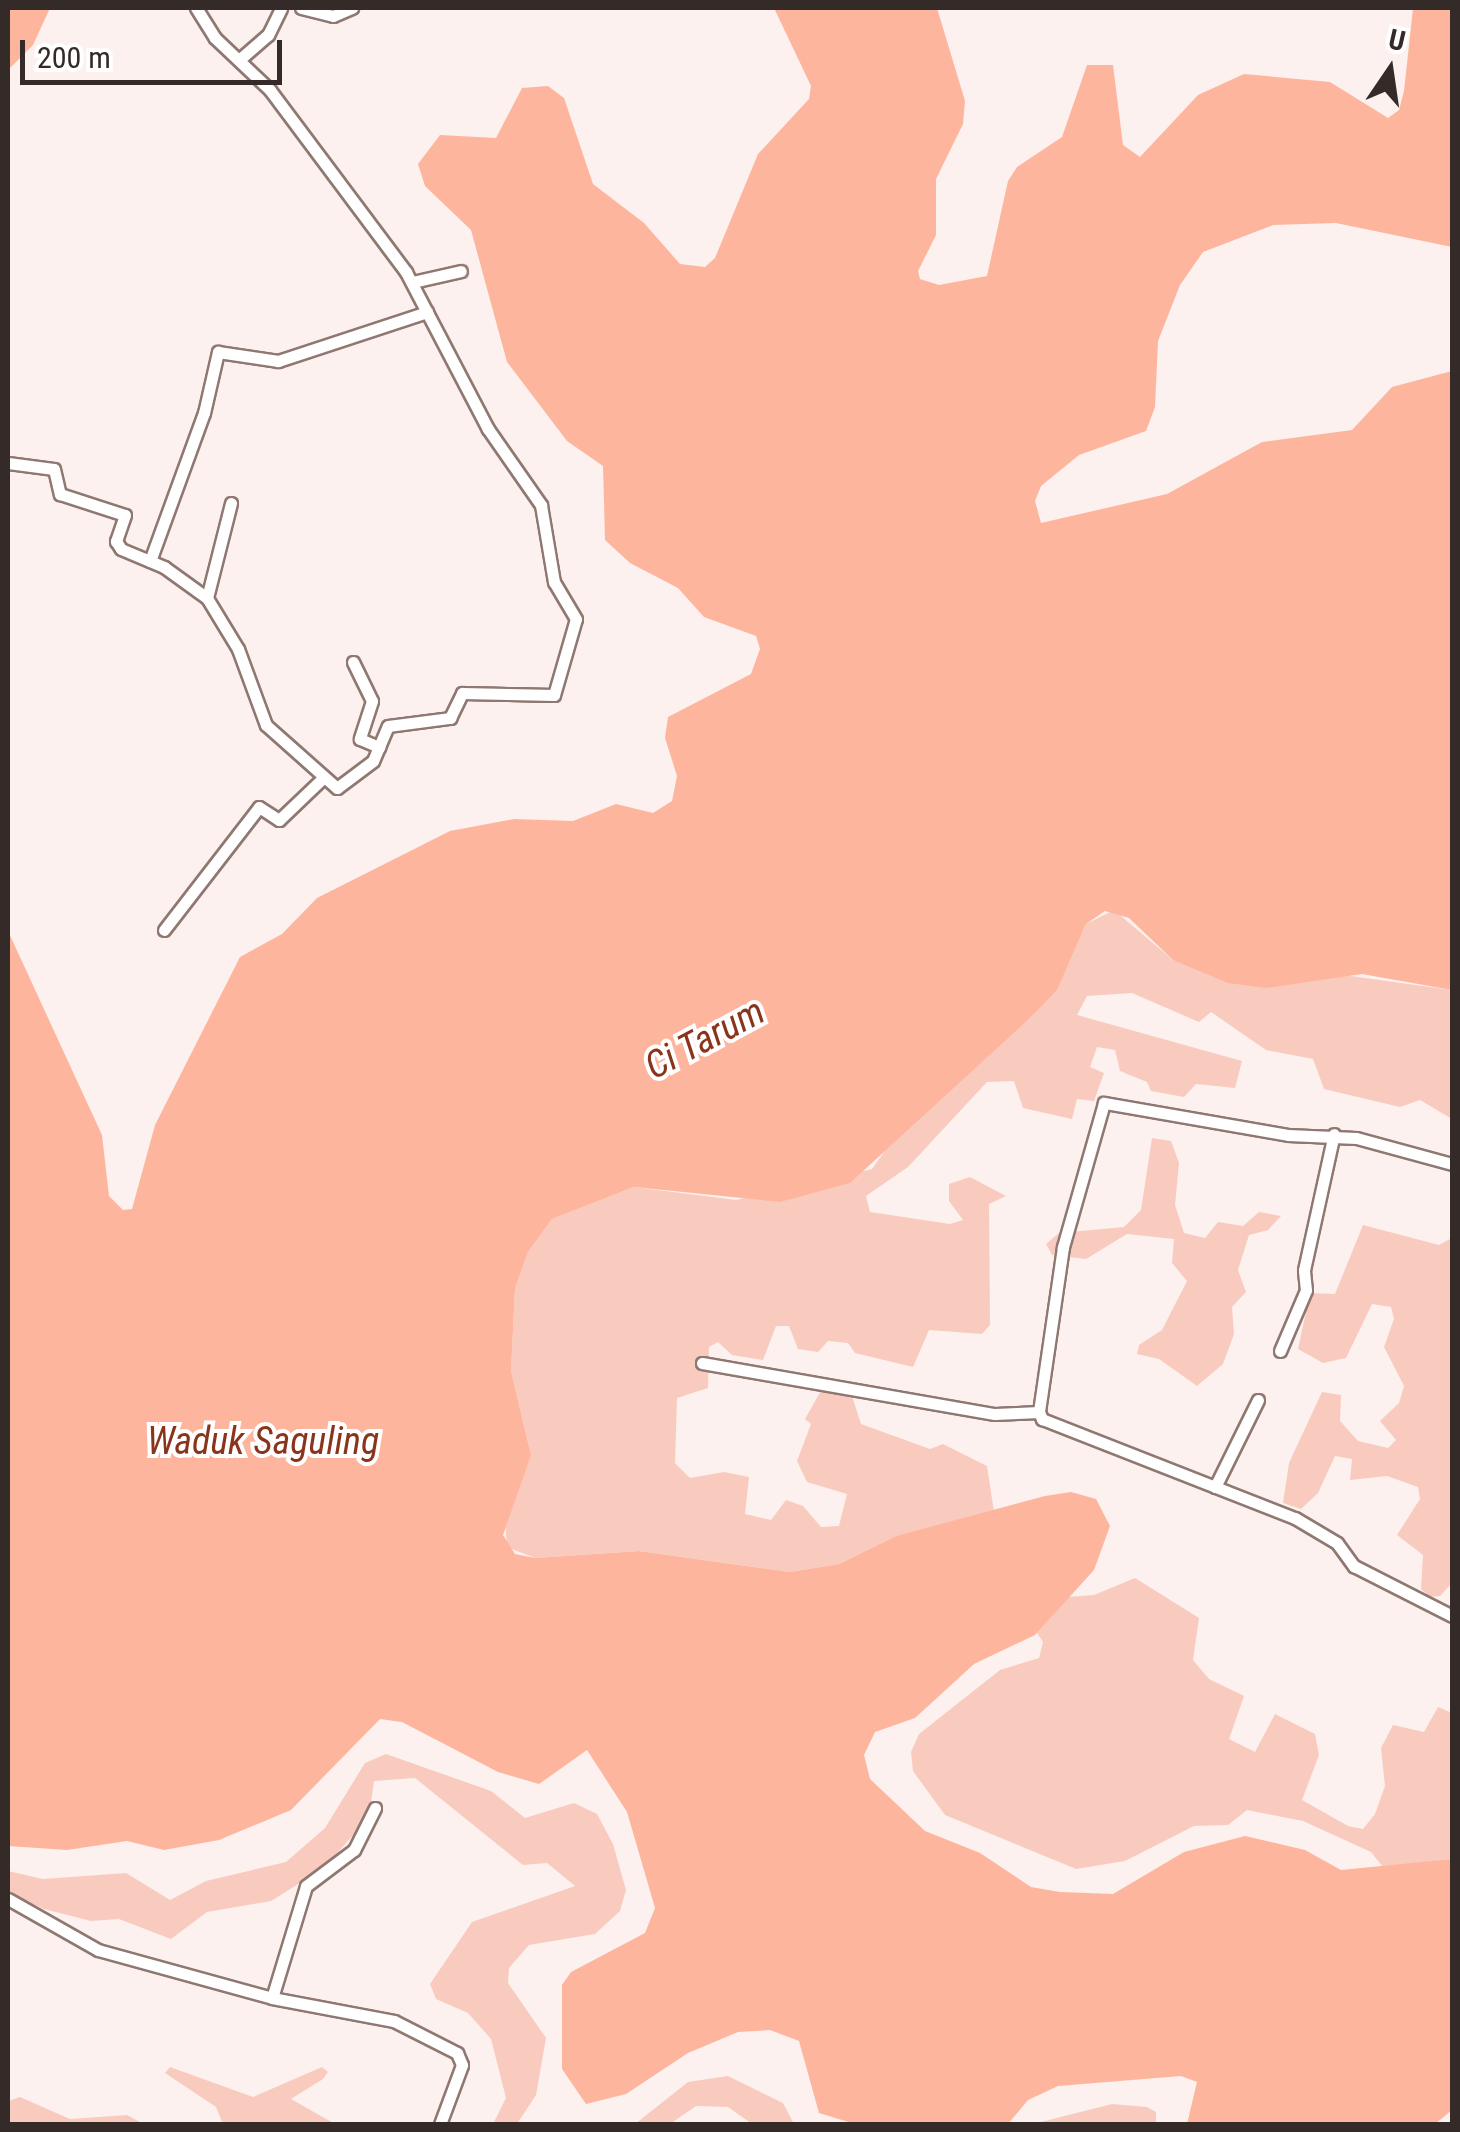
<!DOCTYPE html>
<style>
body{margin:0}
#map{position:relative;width:1460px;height:2132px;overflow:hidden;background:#fcf1ee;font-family:"Roboto Condensed",sans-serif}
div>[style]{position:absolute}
.green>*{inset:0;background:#f9cbbe}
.water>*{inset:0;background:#feb59e}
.roads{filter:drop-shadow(2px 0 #8f7871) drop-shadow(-2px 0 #8f7871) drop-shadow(0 2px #8f7871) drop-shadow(0 -2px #8f7871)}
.minor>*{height:11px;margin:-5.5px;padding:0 5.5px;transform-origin:5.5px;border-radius:5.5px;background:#fff}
span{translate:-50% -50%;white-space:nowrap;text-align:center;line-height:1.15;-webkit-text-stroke:8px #fff;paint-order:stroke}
.water-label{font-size:38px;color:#8a351b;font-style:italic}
.frame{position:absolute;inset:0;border:10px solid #342a27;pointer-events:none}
.north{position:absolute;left:1340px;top:20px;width:100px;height:100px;-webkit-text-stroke:8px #fff;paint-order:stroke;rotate:13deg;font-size:28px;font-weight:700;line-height:40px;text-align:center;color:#342a27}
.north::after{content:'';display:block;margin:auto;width:35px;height:45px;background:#342a27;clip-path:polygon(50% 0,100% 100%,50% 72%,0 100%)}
.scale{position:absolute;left:20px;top:40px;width:262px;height:45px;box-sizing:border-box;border:5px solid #342a27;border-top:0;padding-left:12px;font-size:30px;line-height:35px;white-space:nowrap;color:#342a27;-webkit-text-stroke:8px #fff;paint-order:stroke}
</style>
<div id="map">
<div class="green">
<div style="clip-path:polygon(1114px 910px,1173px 960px,1266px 988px,1336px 974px,1452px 990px,1452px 1119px,1420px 1100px,1400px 1107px,1324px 1089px,1313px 1059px,1266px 1050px,1211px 1012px,1199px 1022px,1132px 993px,1087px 996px,1077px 1015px,1242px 1061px,1235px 1088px,1196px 1084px,1184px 1097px,1151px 1091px,1147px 1082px,1120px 1071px,1115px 1050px,1097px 1047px,1090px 1067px,1104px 1073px,1094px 1101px,1077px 1099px,1072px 1119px,1023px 1108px,1014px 1081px,987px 1082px,908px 1167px,866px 1196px,870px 1212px,950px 1224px,963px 1220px,949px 1201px,949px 1184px,970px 1177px,1006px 1196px,989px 1204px,990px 1325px,982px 1334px,929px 1330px,913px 1367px,855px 1353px,848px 1343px,828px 1341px,818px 1352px,798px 1349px,789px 1326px,776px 1326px,763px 1360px,732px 1355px,718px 1342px,709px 1347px,708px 1388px,677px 1398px,675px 1463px,690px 1478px,724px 1472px,749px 1477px,745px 1514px,771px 1520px,786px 1500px,803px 1506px,821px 1527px,839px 1526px,847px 1494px,807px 1482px,797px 1461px,811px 1424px,805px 1419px,822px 1389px,851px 1393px,861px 1424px,930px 1449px,943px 1444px,987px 1466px,994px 1512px,896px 1536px,839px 1564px,790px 1572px,639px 1551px,535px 1558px,507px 1547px,505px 1522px,531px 1455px,511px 1371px,515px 1289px,528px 1252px,552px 1219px,634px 1187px,736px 1200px,872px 1169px,894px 1138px,1031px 1017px,1057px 989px,1086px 924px)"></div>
<div style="clip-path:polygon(1152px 1138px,1171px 1141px,1179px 1163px,1175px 1205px,1184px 1233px,1205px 1238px,1218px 1222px,1243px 1226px,1259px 1212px,1281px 1216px,1268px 1230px,1249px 1235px,1238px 1270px,1246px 1292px,1232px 1307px,1234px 1334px,1223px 1364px,1197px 1386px,1159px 1359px,1137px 1354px,1139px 1345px,1162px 1330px,1187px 1281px,1172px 1263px,1174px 1239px,1127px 1234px,1086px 1259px,1052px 1255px,1046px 1244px,1059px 1233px,1124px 1227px,1141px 1210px)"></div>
<div style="clip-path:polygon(1363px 1225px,1439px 1245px,1452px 1238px,1452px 1583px,1440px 1596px,1430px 1597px,1421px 1589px,1423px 1555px,1397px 1535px,1420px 1499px,1418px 1487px,1387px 1476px,1350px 1480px,1352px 1459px,1335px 1456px,1318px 1493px,1301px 1509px,1283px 1503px,1289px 1463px,1322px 1392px,1341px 1395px,1340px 1421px,1358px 1441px,1388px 1448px,1396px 1440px,1380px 1421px,1399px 1403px,1404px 1386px,1384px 1347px,1394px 1319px,1391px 1307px,1372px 1304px,1346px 1358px,1323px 1363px,1298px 1349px,1310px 1293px,1335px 1294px)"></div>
<div style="clip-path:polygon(1135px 1578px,1199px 1618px,1193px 1660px,1209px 1679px,1244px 1696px,1229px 1739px,1255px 1752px,1275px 1714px,1315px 1734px,1319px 1755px,1302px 1800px,1348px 1826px,1363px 1829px,1375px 1814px,1385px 1786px,1381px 1748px,1393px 1725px,1424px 1732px,1438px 1707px,1452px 1713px,1452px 1859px,1383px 1867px,1371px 1852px,1303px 1821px,1247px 1810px,1228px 1825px,1194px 1826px,1125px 1861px,1076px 1869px,945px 1815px,913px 1771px,911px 1752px,919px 1734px,1000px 1670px,1039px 1658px,1043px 1642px,1037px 1633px,1068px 1597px,1094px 1595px)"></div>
<div style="clip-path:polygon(386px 1754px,491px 1791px,525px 1818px,574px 1803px,597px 1814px,613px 1844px,626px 1890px,620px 1911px,595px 1934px,529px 1945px,509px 1968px,508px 1983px,546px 2038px,536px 2095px,517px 2124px,493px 2124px,506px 2098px,491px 2039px,468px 2013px,436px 1999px,430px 1984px,472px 1922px,575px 1886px,547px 1863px,523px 1865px,415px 1778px,374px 1781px,369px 1817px,324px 1868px,271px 1901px,207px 1912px,171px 1939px,119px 1919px,91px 1921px,44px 1909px,8px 1893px,8px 1871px,43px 1879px,126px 1873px,170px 1900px,206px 1881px,286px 1862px,325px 1828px,365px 1763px)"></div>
<div style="clip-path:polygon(170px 2067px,253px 2097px,322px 2067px,328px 2072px,323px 2079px,291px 2099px,335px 2124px,223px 2124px,216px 2107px,165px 2073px)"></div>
<div style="clip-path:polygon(728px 2076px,783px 2103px,794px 2124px,752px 2124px,728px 2107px,696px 2106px,670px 2124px,635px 2124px,688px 2082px)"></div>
<div style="clip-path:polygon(20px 2097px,70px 2119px,127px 2115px,144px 2124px,8px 2124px,8px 2101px)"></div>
<div style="clip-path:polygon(1112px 2104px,1147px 2107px,1156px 2112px,1156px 2124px,1033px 2124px)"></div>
</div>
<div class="water">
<div style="clip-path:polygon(8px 8px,50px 8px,33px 45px,8px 70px)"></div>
<div style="clip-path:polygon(774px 8px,937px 8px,965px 101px,963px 124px,936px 179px,936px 235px,918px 271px,920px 279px,939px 285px,987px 276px,1008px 181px,1017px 167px,1062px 137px,1087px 65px,1113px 65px,1123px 145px,1140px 157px,1198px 95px,1244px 74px,1330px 82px,1388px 118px,1399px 110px,1404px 91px,1413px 8px,1452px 8px,1452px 247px,1336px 223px,1273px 225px,1203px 252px,1180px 285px,1158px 341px,1155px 407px,1146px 431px,1079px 455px,1041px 486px,1035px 501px,1041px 523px,1167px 494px,1262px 442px,1352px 430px,1392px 387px,1452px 371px,1452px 990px,1362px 974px,1266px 988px,1228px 983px,1173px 960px,1129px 918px,1105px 911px,1086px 924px,1057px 990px,1031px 1017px,850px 1183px,780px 1202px,634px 1187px,552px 1219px,528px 1252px,515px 1289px,511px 1371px,531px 1455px,503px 1535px,515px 1554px,535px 1558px,639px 1551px,790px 1572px,839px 1564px,896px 1536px,1045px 1496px,1071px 1492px,1096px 1499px,1110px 1526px,1094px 1570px,1035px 1635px,974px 1664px,915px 1718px,875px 1732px,864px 1755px,870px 1779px,925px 1831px,980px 1853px,1031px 1887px,1060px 1892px,1113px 1894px,1184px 1852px,1245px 1836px,1305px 1850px,1341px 1870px,1452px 1859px,1452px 2110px,1435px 2124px,1187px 2124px,1197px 2082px,1181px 2076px,1058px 2086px,1028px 2100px,1008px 2124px,855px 2124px,819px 2113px,799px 2041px,770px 2030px,738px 2032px,688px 2053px,626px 2094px,586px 2104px,562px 2069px,562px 1985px,571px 1972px,645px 1933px,655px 1908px,627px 1812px,587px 1750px,539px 1784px,498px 1772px,402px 1722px,380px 1719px,291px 1810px,219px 1840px,164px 1850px,127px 1841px,67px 1850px,8px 1846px,8px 931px,102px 1135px,109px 1196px,123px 1210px,132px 1209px,155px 1125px,240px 957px,282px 934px,317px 898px,450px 831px,514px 819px,573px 821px,616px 804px,653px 813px,672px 801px,677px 776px,665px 738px,668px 717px,751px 674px,760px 649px,756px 636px,704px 617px,678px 588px,630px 563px,605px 540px,603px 466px,567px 441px,507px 362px,471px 230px,425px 186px,418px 164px,440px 135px,496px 138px,522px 88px,548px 86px,564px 98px,593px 184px,644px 223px,680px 264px,705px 267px,715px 258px,758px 154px,809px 99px,811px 86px)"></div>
</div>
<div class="roads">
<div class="minor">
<div style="left:301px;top:8px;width:33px;rotate:14deg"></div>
<div style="left:333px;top:16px;width:21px;rotate:-23deg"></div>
<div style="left:240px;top:59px;width:37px;rotate:-41deg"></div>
<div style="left:268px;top:35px;width:30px;rotate:-64deg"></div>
<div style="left:413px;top:282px;width:49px;rotate:-12.9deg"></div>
<div style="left:8px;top:463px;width:46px;rotate:7.4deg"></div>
<div style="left:54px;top:469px;width:26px;rotate:77deg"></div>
<div style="left:60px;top:494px;width:68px;rotate:17.9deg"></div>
<div style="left:125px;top:515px;width:28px;rotate:109deg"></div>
<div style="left:116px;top:541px;width:9px;rotate:58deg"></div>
<div style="left:121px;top:549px;width:47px;rotate:22.7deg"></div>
<div style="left:164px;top:567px;width:53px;rotate:35.8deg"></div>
<div style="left:207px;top:598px;width:60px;rotate:58.7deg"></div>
<div style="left:238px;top:649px;width:81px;rotate:69.8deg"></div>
<div style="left:266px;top:725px;width:95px;rotate:41.6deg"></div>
<div style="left:337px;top:788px;width:45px;rotate:-36.9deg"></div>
<div style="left:373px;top:761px;width:38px;rotate:-67deg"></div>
<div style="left:388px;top:726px;width:63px;rotate:-7.4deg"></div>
<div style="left:450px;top:718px;width:28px;rotate:-64deg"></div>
<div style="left:462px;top:693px;width:92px;rotate:1.2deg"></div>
<div style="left:554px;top:695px;width:79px;rotate:-73.9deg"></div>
<div style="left:576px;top:619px;width:43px;rotate:-120.7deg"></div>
<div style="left:554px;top:582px;width:78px;rotate:-99.6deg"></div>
<div style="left:541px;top:505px;width:93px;rotate:-124.9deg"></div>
<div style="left:488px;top:429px;width:177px;rotate:-117.6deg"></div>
<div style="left:406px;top:272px;width:227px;rotate:-126.8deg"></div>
<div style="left:270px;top:90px;width:76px;rotate:-136.6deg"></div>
<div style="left:215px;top:38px;width:36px;rotate:-122deg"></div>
<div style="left:150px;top:561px;width:158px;rotate:-70deg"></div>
<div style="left:204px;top:413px;width:63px;rotate:-77.1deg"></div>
<div style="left:218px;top:352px;width:61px;rotate:8.5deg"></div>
<div style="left:278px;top:361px;width:157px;rotate:-18.2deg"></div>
<div style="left:207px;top:598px;width:98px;rotate:-75.8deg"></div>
<div style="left:353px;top:662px;width:43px;rotate:64deg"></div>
<div style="left:372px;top:701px;width:40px;rotate:108deg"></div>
<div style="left:360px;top:739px;width:21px;rotate:23deg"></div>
<div style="left:164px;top:930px;width:155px;rotate:-52.3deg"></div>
<div style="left:259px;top:807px;width:24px;rotate:33deg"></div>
<div style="left:279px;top:820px;width:61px;rotate:-43.7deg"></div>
<div style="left:1452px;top:1164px;width:99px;rotate:-164.8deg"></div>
<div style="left:1356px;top:1138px;width:68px;rotate:-177.5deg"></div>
<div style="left:1288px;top:1135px;width:187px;rotate:-170.1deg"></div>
<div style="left:1104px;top:1103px;width:150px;rotate:105.9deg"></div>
<div style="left:1063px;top:1247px;width:167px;rotate:98.3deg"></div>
<div style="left:1039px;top:1412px;width:8px;rotate:67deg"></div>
<div style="left:1042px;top:1419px;width:272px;rotate:21.4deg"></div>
<div style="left:1295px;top:1518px;width:49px;rotate:30.8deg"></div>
<div style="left:1337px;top:1543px;width:29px;rotate:54deg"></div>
<div style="left:1354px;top:1566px;width:110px;rotate:27deg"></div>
<div style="left:1280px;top:1351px;width:66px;rotate:-66.9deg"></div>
<div style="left:1306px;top:1290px;width:20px;rotate:-96deg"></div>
<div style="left:1304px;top:1270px;width:139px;rotate:-77.6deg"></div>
<div style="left:702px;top:1363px;width:297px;rotate:9.9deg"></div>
<div style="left:995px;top:1414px;width:44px;rotate:-2.6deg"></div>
<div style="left:1215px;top:1487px;width:97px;rotate:-63.7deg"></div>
<div style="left:8px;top:1899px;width:103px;rotate:29.5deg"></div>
<div style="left:98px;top:1950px;width:180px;rotate:15.4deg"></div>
<div style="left:272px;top:1998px;width:124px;rotate:10.7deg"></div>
<div style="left:394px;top:2021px;width:71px;rotate:26.9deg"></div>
<div style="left:457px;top:2053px;width:13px;rotate:67deg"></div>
<div style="left:462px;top:2065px;width:63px;rotate:110.4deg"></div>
<div style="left:272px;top:1998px;width:117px;rotate:-73.1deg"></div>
<div style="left:306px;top:1886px;width:60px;rotate:-36.9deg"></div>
<div style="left:354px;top:1850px;width:47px;rotate:-63.4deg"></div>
</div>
</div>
<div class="water-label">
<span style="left:705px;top:1039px;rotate:-28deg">Ci Tarum</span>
<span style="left:263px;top:1442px">Waduk Saguling</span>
</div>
<div class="frame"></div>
<div class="north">U</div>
<div class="scale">200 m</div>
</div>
